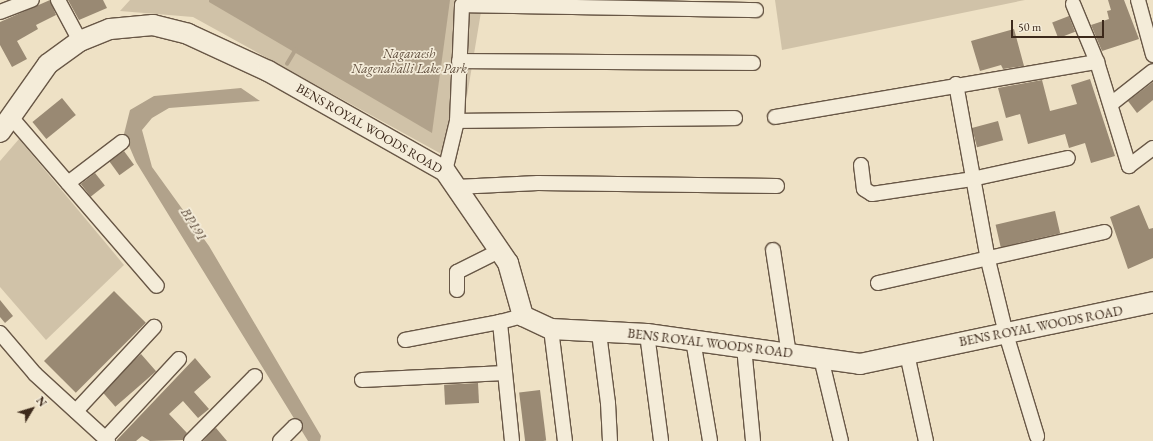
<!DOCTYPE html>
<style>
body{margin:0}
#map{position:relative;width:1153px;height:441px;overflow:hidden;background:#eee1c5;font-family:"EB Garamond",serif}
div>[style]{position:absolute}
.green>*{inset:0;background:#d0c2a8}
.water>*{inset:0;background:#b1a28b}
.stream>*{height:3.5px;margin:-1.75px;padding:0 1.75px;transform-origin:1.75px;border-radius:1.75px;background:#b1a28b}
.building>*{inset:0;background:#998973;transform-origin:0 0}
.roads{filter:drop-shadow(1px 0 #685746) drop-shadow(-1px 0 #685746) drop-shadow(0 1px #685746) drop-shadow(0 -1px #685746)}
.street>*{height:14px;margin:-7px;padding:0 7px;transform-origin:7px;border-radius:7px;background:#f4ecd9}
.secondary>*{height:20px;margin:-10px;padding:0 10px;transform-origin:10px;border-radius:10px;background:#f4ecd9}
span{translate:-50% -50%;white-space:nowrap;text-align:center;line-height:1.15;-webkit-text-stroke:3.5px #f4ecd9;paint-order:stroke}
.park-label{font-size:13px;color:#614f3e;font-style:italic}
.street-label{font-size:13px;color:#3c291b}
.water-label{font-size:14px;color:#5f4d3d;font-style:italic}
.north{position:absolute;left:12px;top:389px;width:40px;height:40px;-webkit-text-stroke:3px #f4ecd9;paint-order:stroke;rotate:52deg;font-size:11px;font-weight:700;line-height:16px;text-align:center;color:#3c291b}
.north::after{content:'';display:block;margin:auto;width:14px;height:18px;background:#3c291b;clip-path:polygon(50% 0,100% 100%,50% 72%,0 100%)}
.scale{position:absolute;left:1011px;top:20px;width:93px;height:18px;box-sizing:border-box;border:2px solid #3c291b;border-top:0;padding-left:5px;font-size:12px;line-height:14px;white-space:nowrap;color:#3c291b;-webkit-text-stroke:3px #f4ecd9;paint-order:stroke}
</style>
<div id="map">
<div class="green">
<div style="clip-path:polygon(130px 0,483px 0,456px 162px,193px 17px,120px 11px)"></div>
<div style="clip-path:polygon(775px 0,1025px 0,782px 50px)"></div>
<div style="clip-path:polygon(19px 139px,124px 265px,46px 340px,0 287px,0 161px)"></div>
</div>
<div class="water">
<div style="clip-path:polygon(209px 0,450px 0,432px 133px,209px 2px)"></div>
<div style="clip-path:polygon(241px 88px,260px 101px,169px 108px,152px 118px,142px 130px,152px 167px,209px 246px,321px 436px,320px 441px,308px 441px,136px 162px,124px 134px,130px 110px,154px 96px)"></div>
</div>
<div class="stream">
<div style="left:287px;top:64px;width:17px;rotate:-59deg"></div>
</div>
<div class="building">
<div style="clip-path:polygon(50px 0,56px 15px,36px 25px,38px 29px,17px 41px,27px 59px,12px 67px,0 45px,0 22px)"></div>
<div style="clip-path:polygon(68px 0,103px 0,107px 8px,79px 20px)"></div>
<div style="clip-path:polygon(1108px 0,1124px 0,1139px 39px,1102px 51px,1091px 25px,1109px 19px,1107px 11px,1111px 10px)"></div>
<div style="left:1069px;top:16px;width:17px;height:18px;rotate:69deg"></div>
<div style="clip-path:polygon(1014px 29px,1024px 66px,1003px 69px,1001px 65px,980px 71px,971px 41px)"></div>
<div style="clip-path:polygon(1090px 79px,1115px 156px,1091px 163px,1085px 143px,1069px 148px,1065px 134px,1028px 144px,1020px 114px,1006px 118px,998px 88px,1042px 80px,1050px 111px,1077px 104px,1071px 85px)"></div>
<div style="clip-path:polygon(1153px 82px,1153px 100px,1137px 113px,1128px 101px)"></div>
<div style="left:62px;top:98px;width:22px;height:38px;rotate:51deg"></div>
<div style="left:998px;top:121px;width:20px;height:27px;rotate:75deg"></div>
<div style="left:124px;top:151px;width:17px;height:18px;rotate:54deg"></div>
<div style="left:95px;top:173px;width:16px;height:18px;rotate:52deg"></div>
<div style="clip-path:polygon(1139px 205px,1149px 229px,1153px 228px,1153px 258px,1128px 269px,1110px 217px)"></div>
<div style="left:1055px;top:211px;width:23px;height:61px;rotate:77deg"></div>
<div style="left:114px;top:291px;width:45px;height:99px;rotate:45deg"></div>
<div style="clip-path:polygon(0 300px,13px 316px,5px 323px,0 317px)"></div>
<div style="left:141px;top:354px;width:23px;height:54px;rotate:49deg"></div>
<div style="clip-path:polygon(195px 358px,211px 377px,194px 392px,209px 409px,198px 418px,183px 401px,169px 414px,187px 433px,183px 440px,150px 441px,142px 436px,136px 441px,116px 441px)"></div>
<div style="left:478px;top:383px;width:20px;height:34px;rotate:87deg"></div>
<div style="left:540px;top:390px;width:51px;height:21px;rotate:83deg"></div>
<div style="clip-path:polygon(216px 428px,227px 441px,203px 441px,214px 429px)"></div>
</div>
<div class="roads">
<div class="street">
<div style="left:58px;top:0;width:47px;rotate:61.8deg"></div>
<div style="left:1138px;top:0;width:57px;rotate:74.7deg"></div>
<div style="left:1073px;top:4px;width:63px;rotate:67.5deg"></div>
<div style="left:1097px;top:62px;width:109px;rotate:72.9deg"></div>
<div style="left:1129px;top:166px;width:30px;rotate:-37deg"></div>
<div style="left:0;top:12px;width:34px;rotate:-21deg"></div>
<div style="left:459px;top:61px;width:294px;rotate:0.4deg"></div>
<div style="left:956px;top:84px;width:179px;rotate:79.7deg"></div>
<div style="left:988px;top:260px;width:76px;rotate:76.3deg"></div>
<div style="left:1006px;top:334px;width:107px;rotate:73.1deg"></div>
<div style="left:1111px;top:104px;width:53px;rotate:-38.2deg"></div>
<div style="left:11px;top:117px;width:223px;rotate:49.2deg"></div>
<div style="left:775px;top:117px;width:327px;rotate:-9.7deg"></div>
<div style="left:457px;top:121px;width:278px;rotate:-0.6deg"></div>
<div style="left:861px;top:165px;width:24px;rotate:83deg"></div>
<div style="left:864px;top:189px;width:9px;rotate:32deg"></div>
<div style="left:872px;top:194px;width:101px;rotate:-8.5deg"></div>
<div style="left:972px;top:179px;width:98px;rotate:-12.3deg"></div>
<div style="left:445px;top:171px;width:51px;rotate:-76.5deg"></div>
<div style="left:457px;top:121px;width:116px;rotate:-87.5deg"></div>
<div style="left:462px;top:5px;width:294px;rotate:1deg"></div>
<div style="left:68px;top:183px;width:68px;rotate:-37.2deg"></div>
<div style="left:456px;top:187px;width:82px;rotate:-2.8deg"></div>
<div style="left:538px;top:183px;width:239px;rotate:0.7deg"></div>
<div style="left:773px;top:250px;width:105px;rotate:81.3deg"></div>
<div style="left:878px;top:283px;width:232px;rotate:-12.7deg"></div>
<div style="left:457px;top:290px;width:18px;rotate:-90deg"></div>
<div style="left:457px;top:272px;width:47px;rotate:-26.6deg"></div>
<div style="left:551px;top:329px;width:113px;rotate:82.9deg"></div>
<div style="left:0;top:333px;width:54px;rotate:49.5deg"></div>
<div style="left:35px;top:374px;width:99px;rotate:42.5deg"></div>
<div style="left:599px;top:333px;width:71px;rotate:82.7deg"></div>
<div style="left:608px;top:403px;width:38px;rotate:87deg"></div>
<div style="left:647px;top:334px;width:108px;rotate:82.5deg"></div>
<div style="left:405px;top:340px;width:97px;rotate:-10.7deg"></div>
<div style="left:693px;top:340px;width:102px;rotate:80.4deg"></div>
<div style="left:744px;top:347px;width:94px;rotate:84.5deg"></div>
<div style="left:907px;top:354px;width:89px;rotate:77.7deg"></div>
<div style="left:821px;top:358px;width:85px;rotate:76.5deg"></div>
<div style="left:362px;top:380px;width:143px;rotate:-2.8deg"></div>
<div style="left:76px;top:411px;width:115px;rotate:-47.1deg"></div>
<div style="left:105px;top:439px;width:109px;rotate:-47.2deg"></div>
<div style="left:191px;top:441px;width:91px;rotate:-45.4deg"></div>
<div style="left:280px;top:441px;width:21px;rotate:-45deg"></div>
<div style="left:512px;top:441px;width:120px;rotate:-95.8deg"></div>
<div style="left:500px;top:322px;width:24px;rotate:-15deg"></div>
</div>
<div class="secondary">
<div style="left:0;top:132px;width:83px;rotate:-54.8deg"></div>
<div style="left:48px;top:64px;width:39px;rotate:-36deg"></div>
<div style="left:80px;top:41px;width:32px;rotate:-22deg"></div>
<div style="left:110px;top:29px;width:43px;rotate:-5.3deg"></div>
<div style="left:153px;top:25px;width:36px;rotate:14deg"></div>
<div style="left:188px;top:34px;width:88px;rotate:24.8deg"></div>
<div style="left:268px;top:71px;width:203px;rotate:29.5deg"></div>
<div style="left:445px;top:171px;width:112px;rotate:55.6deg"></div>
<div style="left:508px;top:263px;width:55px;rotate:74.2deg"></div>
<div style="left:523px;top:316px;width:31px;rotate:25deg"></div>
<div style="left:551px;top:329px;width:96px;rotate:3deg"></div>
<div style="left:647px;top:334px;width:215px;rotate:8deg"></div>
<div style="left:860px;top:364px;width:299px;rotate:-11.9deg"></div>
</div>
</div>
<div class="park-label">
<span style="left:409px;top:62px">Nagaraesh<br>Nagenahalli Lake Park</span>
</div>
<div class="street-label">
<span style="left:369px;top:129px;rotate:30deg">BENS ROYAL WOODS ROAD</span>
<span style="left:1041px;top:327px;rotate:-11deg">BENS ROYAL WOODS ROAD</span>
<span style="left:710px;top:344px;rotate:7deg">BENS ROYAL WOODS ROAD</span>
</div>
<div class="water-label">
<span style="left:194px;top:224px;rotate:58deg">BP191</span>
</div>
<div class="north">N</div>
<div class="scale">50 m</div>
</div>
